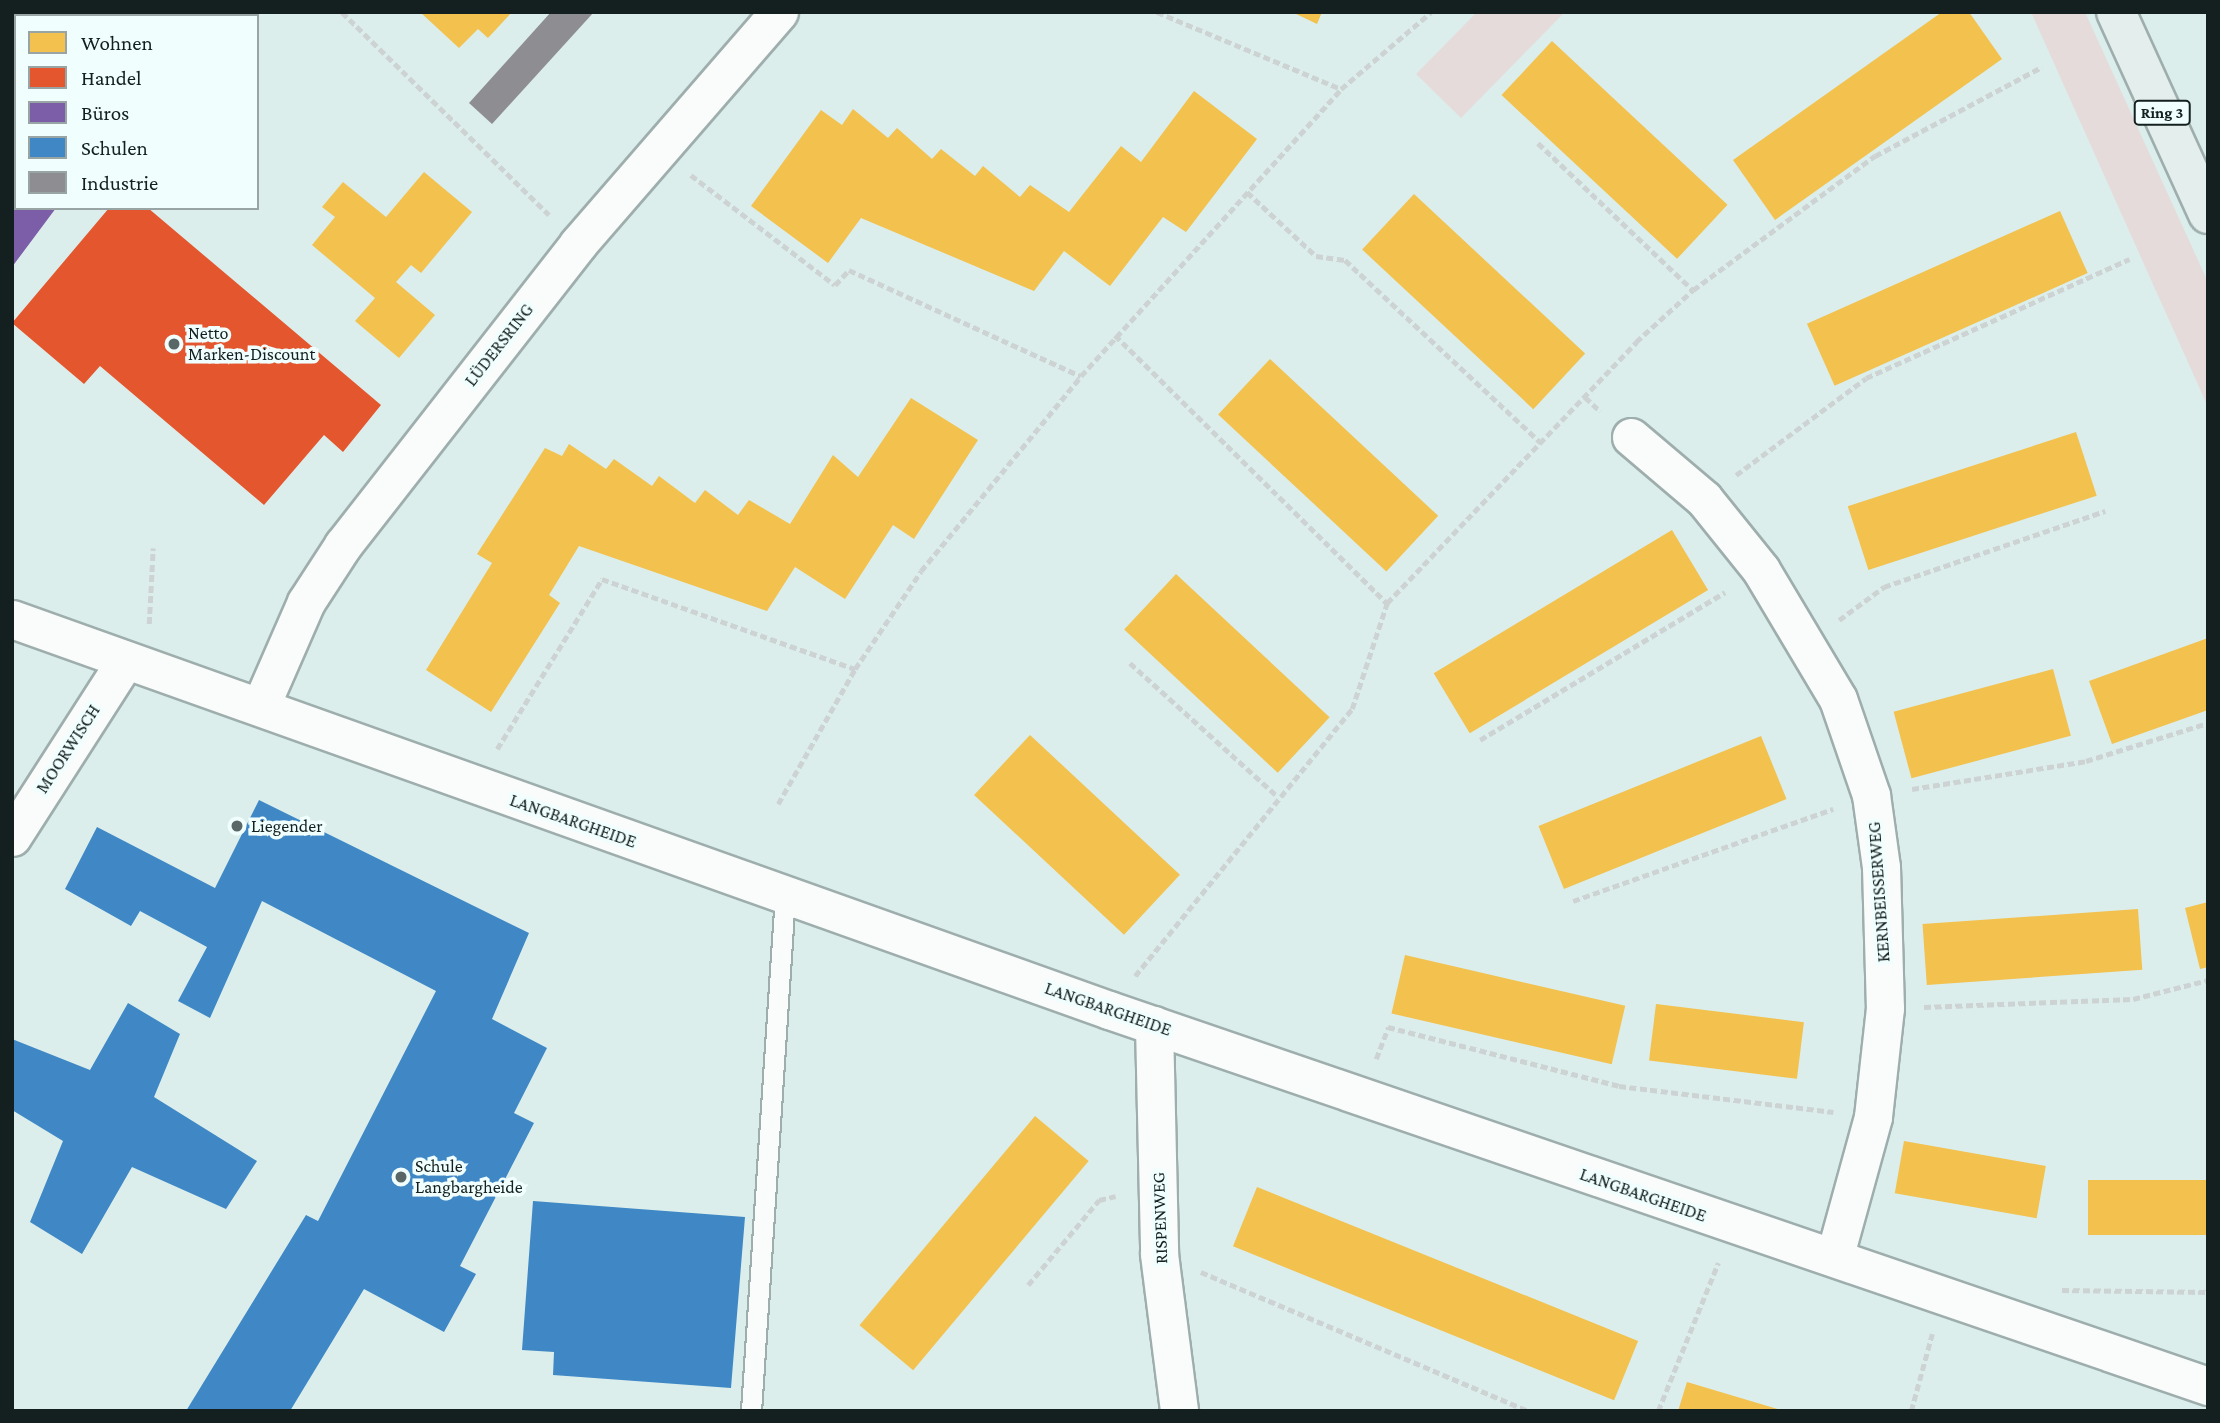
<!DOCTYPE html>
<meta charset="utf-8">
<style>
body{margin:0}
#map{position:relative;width:2220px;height:1423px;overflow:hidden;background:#dbeeec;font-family:"Crimson Pro",serif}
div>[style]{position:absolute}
.green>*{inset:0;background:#e6dbdb}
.homes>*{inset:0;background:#f2c14e;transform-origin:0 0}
.shops>*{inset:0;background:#e4572e}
.offices>*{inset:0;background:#7b5ea7}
.schools>*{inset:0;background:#3f88c5}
.industry>*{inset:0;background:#8d8d92}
.path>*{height:4.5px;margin-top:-2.25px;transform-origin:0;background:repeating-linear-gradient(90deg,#cdd3d2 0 7px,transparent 0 10.5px)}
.roads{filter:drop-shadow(2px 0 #9eaeac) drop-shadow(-2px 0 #9eaeac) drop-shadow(0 2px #9eaeac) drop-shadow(0 -2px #9eaeac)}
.lane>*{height:19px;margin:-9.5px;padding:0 9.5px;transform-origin:9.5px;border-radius:9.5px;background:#fafcfc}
.street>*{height:37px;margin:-18.5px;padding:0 18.5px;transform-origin:18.5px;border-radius:18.5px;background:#fafcfc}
.primary>*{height:38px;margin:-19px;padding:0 19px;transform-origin:19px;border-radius:19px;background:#e4eeed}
.dots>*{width:19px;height:19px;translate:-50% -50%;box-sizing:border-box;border:4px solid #f0fefd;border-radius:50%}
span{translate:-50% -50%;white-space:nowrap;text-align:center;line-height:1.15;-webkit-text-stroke:7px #f0fefd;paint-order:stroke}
.shield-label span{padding:2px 5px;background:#f0fefd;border:2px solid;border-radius:5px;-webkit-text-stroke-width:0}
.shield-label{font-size:16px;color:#13201f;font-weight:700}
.poi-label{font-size:18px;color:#13201f}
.left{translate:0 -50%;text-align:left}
.street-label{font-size:18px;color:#13201f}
.frame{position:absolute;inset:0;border:14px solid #13201f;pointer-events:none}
.legend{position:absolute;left:14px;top:14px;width:245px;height:196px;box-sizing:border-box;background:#f0fefd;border:2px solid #98a5a4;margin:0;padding:9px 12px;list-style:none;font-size:21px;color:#13201f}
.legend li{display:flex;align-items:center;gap:14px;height:35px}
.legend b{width:35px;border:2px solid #98a5a4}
</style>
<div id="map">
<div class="green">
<div style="clip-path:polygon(1477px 12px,1565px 12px,1461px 118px,1416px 74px)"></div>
<div style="clip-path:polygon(2031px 12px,2085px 12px,2208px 282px,2208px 407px)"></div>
</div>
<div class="homes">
<div style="clip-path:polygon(420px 12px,512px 12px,488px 38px,478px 29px,459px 48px)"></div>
<div style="clip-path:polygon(1292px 12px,1322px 12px,1317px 24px)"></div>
<div style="clip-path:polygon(1942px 12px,1969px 12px,2002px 59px,1775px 220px,1733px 160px)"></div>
<div style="left:1552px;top:41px;width:240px;height:74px;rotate:43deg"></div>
<div style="clip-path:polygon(1194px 91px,1257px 139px,1186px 232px,1163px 217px,1110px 286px,1064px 251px,1034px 291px,861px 218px,828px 263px,751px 206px,821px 110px,842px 125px,853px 109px,888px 138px,897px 128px,932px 159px,941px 149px,975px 176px,983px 166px,1020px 197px,1030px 185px,1069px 212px,1121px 146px,1141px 162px)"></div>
<div style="clip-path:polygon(424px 172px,472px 212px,421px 273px,411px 265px,396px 282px,435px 315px,399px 358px,355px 321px,375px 298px,312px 245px,335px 217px,322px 207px,343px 182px,386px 217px)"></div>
<div style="left:1414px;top:194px;width:234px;height:76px;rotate:43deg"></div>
<div style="left:2060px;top:211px;width:68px;height:277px;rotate:66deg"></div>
<div style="left:1270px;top:359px;width:230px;height:76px;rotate:43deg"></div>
<div style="clip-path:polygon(911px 398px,978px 440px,914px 539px,893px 525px,845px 599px,795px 567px,767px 611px,579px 546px,549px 595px,560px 603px,491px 712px,426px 670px,492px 563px,477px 554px,545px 448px,562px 456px,569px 444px,606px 469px,614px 459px,652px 486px,659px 476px,695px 503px,705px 490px,738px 515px,749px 500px,790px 524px,833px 455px,858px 477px)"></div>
<div style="left:2076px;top:432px;width:67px;height:240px;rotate:72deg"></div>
<div style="left:1672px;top:530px;width:70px;height:278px;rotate:59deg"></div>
<div style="left:1176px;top:574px;width:210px;height:76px;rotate:43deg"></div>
<div style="clip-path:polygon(2208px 638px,2208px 710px,2112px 744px,2089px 681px)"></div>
<div style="left:2053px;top:669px;width:69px;height:165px;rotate:75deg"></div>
<div style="left:1030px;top:735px;width:205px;height:82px;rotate:43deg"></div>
<div style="left:1761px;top:736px;width:68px;height:240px;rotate:68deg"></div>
<div style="clip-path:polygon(2208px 902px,2208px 967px,2200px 969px,2185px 908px)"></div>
<div style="left:2138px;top:909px;width:61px;height:216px;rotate:86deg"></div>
<div style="left:1405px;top:955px;width:226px;height:60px;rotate:13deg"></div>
<div style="left:1656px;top:1004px;width:149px;height:57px;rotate:7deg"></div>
<div style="left:1035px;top:1116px;width:70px;height:273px;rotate:40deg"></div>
<div style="left:1904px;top:1141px;width:144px;height:53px;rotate:10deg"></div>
<div style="left:2208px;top:1180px;width:55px;height:120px;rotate:90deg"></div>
<div style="left:1257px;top:1187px;width:411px;height:64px;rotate:22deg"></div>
<div style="clip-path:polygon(1687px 1382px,1781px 1410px,1781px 1411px,1678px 1411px)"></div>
</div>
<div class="shops">
<div style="clip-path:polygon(109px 208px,148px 208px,381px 405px,343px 452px,324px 435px,264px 505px,100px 366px,84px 384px,12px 323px)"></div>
</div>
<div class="offices">
<div style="clip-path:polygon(12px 105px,16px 208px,56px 208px,12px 267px)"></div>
</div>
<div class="schools">
<div style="clip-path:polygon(259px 800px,529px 933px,492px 1019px,547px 1048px,514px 1113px,534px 1123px,460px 1266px,476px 1274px,444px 1332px,364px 1289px,290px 1411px,186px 1411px,306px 1215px,318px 1221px,436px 991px,262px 901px,210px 1018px,178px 1001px,207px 947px,140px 911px,131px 926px,65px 889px,97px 827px,215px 888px)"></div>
<div style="clip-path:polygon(128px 1003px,180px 1034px,154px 1097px,257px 1161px,226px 1209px,132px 1167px,82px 1254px,30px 1222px,63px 1141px,12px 1110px,12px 1039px,90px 1070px)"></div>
<div style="clip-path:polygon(533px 1201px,745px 1217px,731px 1388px,553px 1375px,554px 1352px,522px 1350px)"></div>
</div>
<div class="industry">
<div style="clip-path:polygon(551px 12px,594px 12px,492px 124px,469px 103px)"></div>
</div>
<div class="path">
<div style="left:342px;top:12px;width:290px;rotate:44.4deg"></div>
<div style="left:1157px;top:12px;width:199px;rotate:22.7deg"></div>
<div style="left:1538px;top:143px;width:214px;rotate:43.5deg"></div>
<div style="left:691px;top:175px;width:181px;rotate:37.4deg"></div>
<div style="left:835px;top:285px;width:21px;rotate:-47deg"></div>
<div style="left:849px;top:270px;width:255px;rotate:24.6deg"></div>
<div style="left:1247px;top:192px;width:94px;rotate:42.8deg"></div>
<div style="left:1316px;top:256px;width:29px;rotate:8deg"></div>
<div style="left:1345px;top:260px;width:268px;rotate:43deg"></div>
<div style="left:1115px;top:335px;width:382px;rotate:44.6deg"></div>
<div style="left:1585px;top:397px;width:21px;rotate:43deg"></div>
<div style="left:1736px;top:475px;width:162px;rotate:-36.7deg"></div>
<div style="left:1866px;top:378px;width:289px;rotate:-24.3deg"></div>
<div style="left:1839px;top:620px;width:56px;rotate:-36.3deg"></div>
<div style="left:1884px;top:587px;width:234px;rotate:-19deg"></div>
<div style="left:149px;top:624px;width:76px;rotate:-87deg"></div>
<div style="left:1130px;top:663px;width:198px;rotate:42.1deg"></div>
<div style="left:1480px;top:740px;width:286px;rotate:-31.1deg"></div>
<div style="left:497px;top:749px;width:200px;rotate:-58.3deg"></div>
<div style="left:602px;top:579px;width:269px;rotate:19.6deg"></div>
<div style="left:1912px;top:789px;width:176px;rotate:-9.1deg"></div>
<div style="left:2086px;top:761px;width:128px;rotate:-17.3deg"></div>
<div style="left:778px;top:804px;width:155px;rotate:-60.3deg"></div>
<div style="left:855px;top:669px;width:118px;rotate:-56deg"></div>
<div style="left:921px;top:571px;width:252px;rotate:-50.6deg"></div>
<div style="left:1081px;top:376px;width:387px;rotate:-47.8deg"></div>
<div style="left:1341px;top:89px;width:118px;rotate:-40.5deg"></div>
<div style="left:1573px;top:901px;width:276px;rotate:-19.5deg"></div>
<div style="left:1135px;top:976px;width:344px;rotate:-50.9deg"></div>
<div style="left:1352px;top:709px;width:112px;rotate:-71.7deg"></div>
<div style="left:1387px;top:603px;width:361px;rotate:-46.3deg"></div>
<div style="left:1636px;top:342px;width:77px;rotate:-42.4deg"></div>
<div style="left:1693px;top:290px;width:226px;rotate:-36.4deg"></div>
<div style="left:1875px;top:156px;width:189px;rotate:-28.1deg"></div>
<div style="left:1924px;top:1007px;width:209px;rotate:-2.2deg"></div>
<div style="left:2133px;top:999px;width:77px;rotate:-14.2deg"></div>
<div style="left:1376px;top:1059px;width:34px;rotate:-69deg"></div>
<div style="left:1388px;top:1027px;width:238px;rotate:14.3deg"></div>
<div style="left:1619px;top:1086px;width:216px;rotate:6.9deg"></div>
<div style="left:1201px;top:1272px;width:356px;rotate:23deg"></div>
<div style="left:1028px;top:1285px;width:111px;rotate:-50.1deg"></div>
<div style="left:1099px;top:1200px;width:17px;rotate:-13deg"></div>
<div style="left:2062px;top:1290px;width:146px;rotate:0.8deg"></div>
<div style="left:1658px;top:1411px;width:160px;rotate:-67.9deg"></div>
<div style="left:1911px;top:1411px;width:80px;rotate:-74.7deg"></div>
</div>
<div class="roads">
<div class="lane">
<div style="left:751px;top:1411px;width:517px;rotate:-86.23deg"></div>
</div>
<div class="street">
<div style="left:1631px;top:437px;width:96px;rotate:40.3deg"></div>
<div style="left:1704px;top:499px;width:91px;rotate:51.2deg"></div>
<div style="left:1761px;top:570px;width:150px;rotate:59.2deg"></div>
<div style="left:1838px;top:699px;width:102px;rotate:71deg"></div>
<div style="left:1871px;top:795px;width:73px;rotate:82.1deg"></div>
<div style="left:1881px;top:867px;width:141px;rotate:88.4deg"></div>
<div style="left:1885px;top:1008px;width:110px;rotate:96.3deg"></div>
<div style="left:1873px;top:1117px;width:143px;rotate:105.4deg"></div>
<div style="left:12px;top:619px;width:1165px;rotate:19.62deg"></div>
<div style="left:1109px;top:1010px;width:1162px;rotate:18.89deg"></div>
<div style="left:261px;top:705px;width:112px;rotate:-66.4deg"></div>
<div style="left:306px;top:602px;width:68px;rotate:-57deg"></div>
<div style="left:343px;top:545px;width:382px;rotate:-52deg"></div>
<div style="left:578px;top:244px;width:307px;rotate:-49.1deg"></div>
<div style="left:12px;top:837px;width:209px;rotate:-57.3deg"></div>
<div style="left:1154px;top:1025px;width:229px;rotate:88.7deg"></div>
<div style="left:1159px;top:1254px;width:158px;rotate:82.7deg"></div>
</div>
<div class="primary">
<div style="left:2116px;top:12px;width:222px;rotate:65.5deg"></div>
</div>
</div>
<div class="dots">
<div style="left:174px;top:344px;background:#596867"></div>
<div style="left:237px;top:826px;background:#596867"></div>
<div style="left:401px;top:1177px;background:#596867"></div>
</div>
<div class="shield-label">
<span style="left:2162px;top:113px">Ring 3</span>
</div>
<div class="poi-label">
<span class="left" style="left:188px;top:344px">Netto<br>Marken-Discount</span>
<span class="left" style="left:251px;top:826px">Liegender</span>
<span class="left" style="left:415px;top:1177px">Schule<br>Langbargheide</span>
</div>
<div class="street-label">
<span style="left:499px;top:345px;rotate:-52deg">LÜDERSRING</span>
<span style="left:68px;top:749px;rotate:-57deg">MOORWISCH</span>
<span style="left:573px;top:821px;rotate:19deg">LANGBARGHEIDE</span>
<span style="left:1879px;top:892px;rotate:-94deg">KERNBEISSERWEG</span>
<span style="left:1108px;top:1009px;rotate:19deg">LANGBARGHEIDE</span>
<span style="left:1643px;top:1195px;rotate:19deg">LANGBARGHEIDE</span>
<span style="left:1160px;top:1218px;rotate:-92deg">RISPENWEG</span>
</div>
<div class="frame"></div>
<ul class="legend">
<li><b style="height:19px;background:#f2c14e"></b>Wohnen</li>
<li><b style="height:19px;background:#e4572e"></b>Handel</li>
<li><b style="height:19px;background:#7b5ea7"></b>Büros</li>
<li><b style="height:19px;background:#3f88c5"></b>Schulen</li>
<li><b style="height:19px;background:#8d8d92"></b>Industrie</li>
</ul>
</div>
